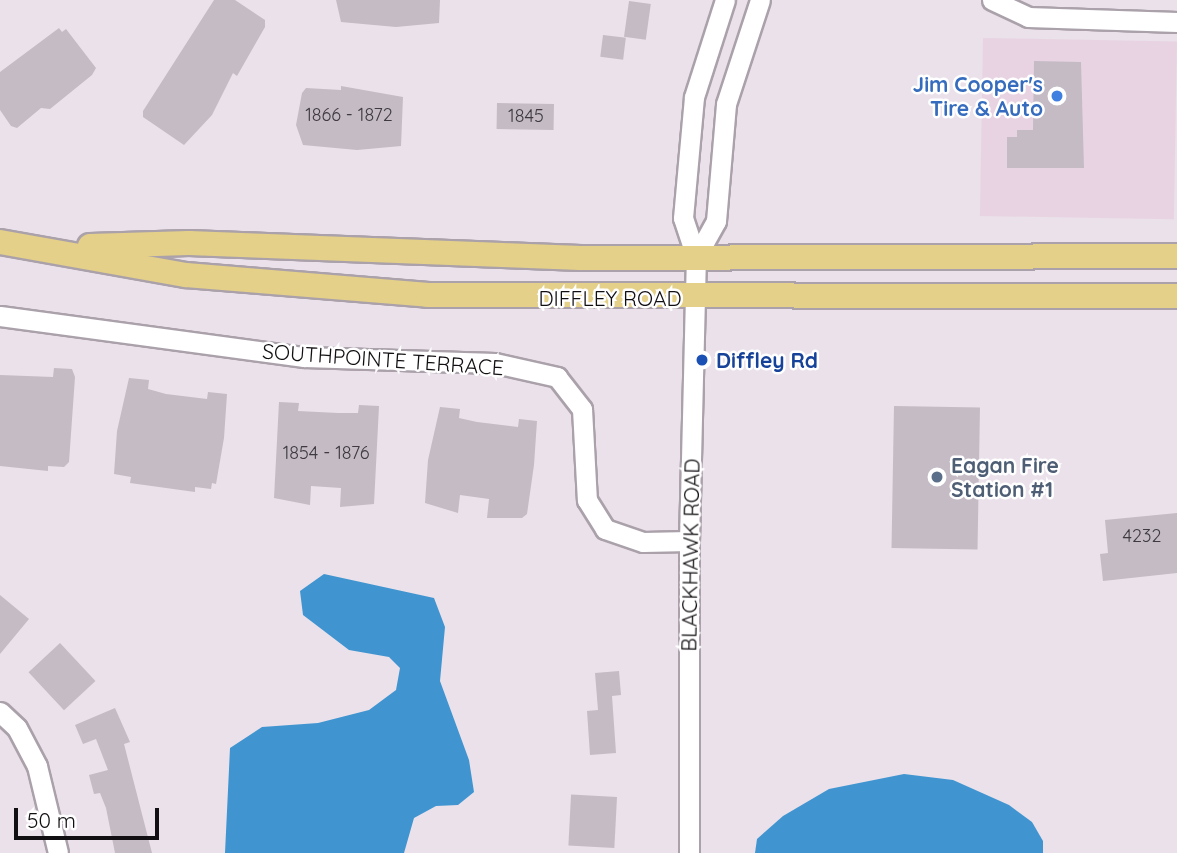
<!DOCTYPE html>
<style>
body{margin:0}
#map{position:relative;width:1177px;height:853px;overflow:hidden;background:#eae1ea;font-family:Quicksand,sans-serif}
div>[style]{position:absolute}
.commercial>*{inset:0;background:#e8d3e2;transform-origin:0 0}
.water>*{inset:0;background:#4095d1}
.building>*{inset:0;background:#c4bbc5;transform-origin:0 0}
.roads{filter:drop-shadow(2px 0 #aaa1aa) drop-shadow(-2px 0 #aaa1aa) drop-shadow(0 2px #aaa1aa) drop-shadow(0 -2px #aaa1aa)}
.minor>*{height:19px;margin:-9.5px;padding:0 9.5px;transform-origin:9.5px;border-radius:9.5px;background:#fff}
.major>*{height:24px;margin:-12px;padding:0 12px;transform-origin:12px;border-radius:12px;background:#e4d088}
.dots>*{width:19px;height:19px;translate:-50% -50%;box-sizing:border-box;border:4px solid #fff;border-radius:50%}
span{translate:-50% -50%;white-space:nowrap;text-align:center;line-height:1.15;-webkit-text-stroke:5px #fff;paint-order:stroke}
.number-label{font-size:18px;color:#3e3a3f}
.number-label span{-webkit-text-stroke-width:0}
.shop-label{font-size:21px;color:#366cbe;font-weight:700}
.right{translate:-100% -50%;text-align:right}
.street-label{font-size:21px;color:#120f12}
.transit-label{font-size:21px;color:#164399;font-weight:700}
.left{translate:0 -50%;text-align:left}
.service-label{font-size:21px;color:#4e5e75;font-weight:700}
.scale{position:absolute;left:14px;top:808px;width:145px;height:32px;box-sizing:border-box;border:4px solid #120f12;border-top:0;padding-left:9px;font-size:21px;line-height:24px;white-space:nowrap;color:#120f12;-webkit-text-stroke:5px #fff;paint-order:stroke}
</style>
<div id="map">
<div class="commercial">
<div style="left:983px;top:38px;width:194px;height:178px;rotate:1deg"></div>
</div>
<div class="water">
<div style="clip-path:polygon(324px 574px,434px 598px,445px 627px,440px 681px,469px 760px,474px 792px,458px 805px,436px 806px,414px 818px,404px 853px,225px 853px,230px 748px,262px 727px,318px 723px,369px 710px,396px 690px,400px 668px,389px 657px,349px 650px,303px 615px,300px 591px)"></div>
<div style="clip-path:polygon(904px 774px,953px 780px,1009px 805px,1032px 822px,1043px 841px,1043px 853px,755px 853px,757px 839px,783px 816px,829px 789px)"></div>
</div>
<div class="building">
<div style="clip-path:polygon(214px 0,235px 0,265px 20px,265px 27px,237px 76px,233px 73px,212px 115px,184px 145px,143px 117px,143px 111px)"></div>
<div style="clip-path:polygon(336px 0,440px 0,439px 23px,396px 27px,341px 22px)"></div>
<div style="left:629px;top:1px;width:22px;height:36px;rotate:8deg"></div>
<div style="clip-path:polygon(59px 28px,62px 32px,66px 29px,96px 68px,92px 75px,50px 109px,41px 108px,17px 128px,11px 126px,0 110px,0 72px)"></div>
<div style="left:603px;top:35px;width:23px;height:22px;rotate:7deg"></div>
<div style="clip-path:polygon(1034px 61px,1081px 62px,1084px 168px,1007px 168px,1007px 137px,1017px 137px,1017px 130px,1033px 130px)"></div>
<div style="clip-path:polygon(341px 86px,403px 97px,401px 146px,357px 150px,303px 145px,296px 125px,302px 93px,306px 88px,341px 90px)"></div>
<div style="left:497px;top:103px;width:57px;height:26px;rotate:1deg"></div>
<div style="clip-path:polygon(54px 368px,72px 369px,75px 377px,69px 462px,64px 467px,48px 466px,48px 471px,0 466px,0 375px,53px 377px)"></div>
<div style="clip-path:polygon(129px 378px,149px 380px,148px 389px,166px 394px,207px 399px,208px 392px,227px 394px,224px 438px,216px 484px,212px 483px,211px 489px,195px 487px,195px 492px,130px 483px,131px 477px,114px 474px,117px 431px)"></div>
<div style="clip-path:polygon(279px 402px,299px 403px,298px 411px,338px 413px,358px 413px,359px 405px,379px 406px,374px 504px,340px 507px,341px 488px,311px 486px,310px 505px,274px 498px)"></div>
<div style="left:894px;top:406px;width:86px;height:142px;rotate:1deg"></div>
<div style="clip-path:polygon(440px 407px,460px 409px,459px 418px,477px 422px,518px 427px,519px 419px,537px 421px,534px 465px,527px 514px,522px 518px,487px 518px,489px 499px,460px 495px,458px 513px,425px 503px,428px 460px)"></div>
<div style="clip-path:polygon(1177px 513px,1177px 573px,1103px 581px,1100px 554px,1108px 553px,1105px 520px)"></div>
<div style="clip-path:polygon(0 595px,29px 619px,0 654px)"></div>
<div style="left:60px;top:643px;width:52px;height:43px;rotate:47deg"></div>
<div style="clip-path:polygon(619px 671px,621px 695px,612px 696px,616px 753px,590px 755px,587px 711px,598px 710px,595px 673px)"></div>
<div style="clip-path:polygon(115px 708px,130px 742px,124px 744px,152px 853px,115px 853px,106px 808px,100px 793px,94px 794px,89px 775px,108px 770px,96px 739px,83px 744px,75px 725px)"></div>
<div style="left:617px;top:797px;width:51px;height:46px;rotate:93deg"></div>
</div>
<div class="roads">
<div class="minor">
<div style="left:992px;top:0;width:40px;rotate:25deg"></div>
<div style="left:1028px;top:17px;width:149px;rotate:1.9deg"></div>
<div style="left:696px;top:257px;width:41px;rotate:-60.9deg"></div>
<div style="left:716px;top:221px;width:117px;rotate:-85.1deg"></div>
<div style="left:726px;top:104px;width:109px;rotate:-71.9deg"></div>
<div style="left:0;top:316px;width:307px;rotate:7.7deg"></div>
<div style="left:304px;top:357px;width:191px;rotate:1.8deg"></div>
<div style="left:495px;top:363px;width:64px;rotate:12.7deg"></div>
<div style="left:557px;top:377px;width:41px;rotate:52deg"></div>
<div style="left:582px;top:409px;width:91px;rotate:86.9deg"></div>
<div style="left:587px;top:500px;width:34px;rotate:58deg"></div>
<div style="left:605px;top:529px;width:40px;rotate:18.9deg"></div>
<div style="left:643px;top:542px;width:46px;rotate:-1.2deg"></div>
<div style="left:0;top:712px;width:23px;rotate:43deg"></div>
<div style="left:17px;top:728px;width:43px;rotate:62.2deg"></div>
<div style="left:37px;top:766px;width:89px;rotate:76.4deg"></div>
<div style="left:689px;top:853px;width:312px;rotate:-90deg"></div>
<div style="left:689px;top:541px;width:284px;rotate:-88.6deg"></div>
<div style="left:696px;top:257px;width:41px;rotate:-108.4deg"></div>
<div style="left:683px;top:218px;width:121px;rotate:-84.8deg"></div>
<div style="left:694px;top:97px;width:102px;rotate:-72.3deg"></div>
</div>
<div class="major">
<div style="left:0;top:242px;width:189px;rotate:10.1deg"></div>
<div style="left:186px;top:275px;width:243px;rotate:4.7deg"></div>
<div style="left:428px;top:295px;width:749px;rotate:0.08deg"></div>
<div style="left:90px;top:246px;width:99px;rotate:-1.7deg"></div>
<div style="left:189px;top:243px;width:392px;rotate:2.2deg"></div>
<div style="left:581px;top:258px;width:596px;rotate:-0.19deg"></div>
</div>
</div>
<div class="dots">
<div style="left:1057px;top:96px;background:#3f7fe0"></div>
<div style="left:702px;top:360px;background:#1a4fb4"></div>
<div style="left:937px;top:477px;background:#5c6f8a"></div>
</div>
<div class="number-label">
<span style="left:349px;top:115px">1866 - 1872</span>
<span style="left:526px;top:116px">1845</span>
<span style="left:326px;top:453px">1854 - 1876</span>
<span style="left:1142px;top:536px">4232</span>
</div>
<div class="shop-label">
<span class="right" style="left:1043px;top:96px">Jim Cooper's<br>Tire &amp; Auto</span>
</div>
<div class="street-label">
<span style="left:610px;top:298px">DIFFLEY ROAD</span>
<span style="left:383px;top:359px;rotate:4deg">SOUTHPOINTE TERRACE</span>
<span style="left:690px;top:555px;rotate:-89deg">BLACKHAWK ROAD</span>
</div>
<div class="transit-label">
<span class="left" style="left:716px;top:360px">Diffley Rd</span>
</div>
<div class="service-label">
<span class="left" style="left:951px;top:477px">Eagan Fire<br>Station #1</span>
</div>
<div class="scale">50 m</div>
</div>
